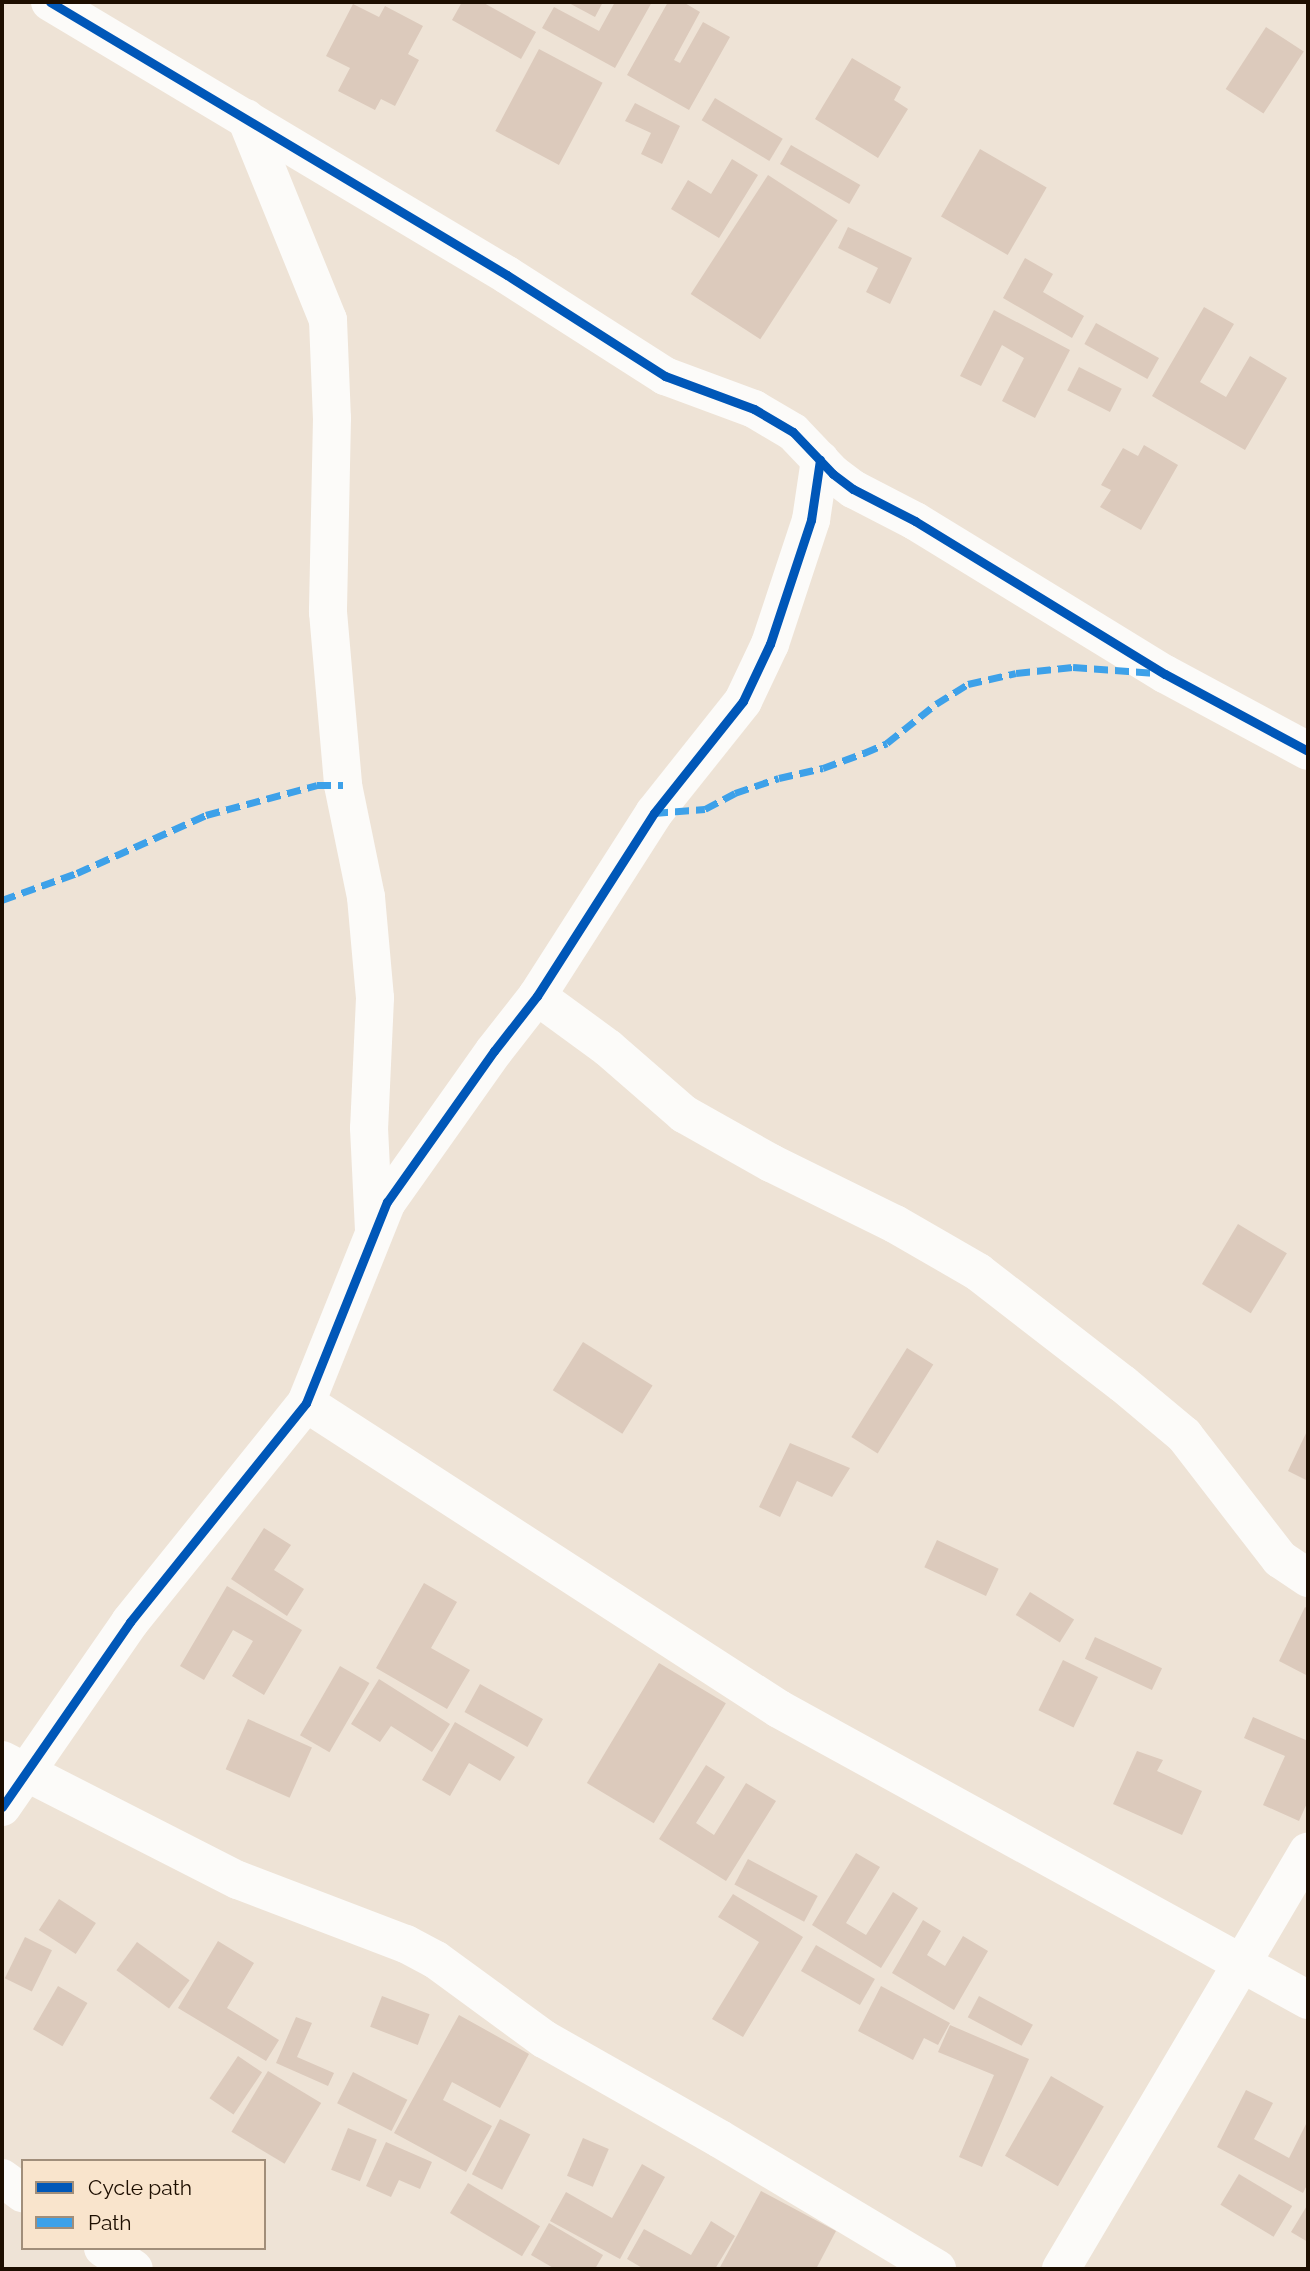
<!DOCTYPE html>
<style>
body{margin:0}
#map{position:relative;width:1310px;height:2271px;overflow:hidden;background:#eee3d6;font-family:Raleway,sans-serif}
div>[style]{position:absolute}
.building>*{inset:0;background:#dccabc;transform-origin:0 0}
.street>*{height:38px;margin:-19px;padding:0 19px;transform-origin:19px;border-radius:19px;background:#fcfbf9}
.quiet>*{height:7px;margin-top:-3.5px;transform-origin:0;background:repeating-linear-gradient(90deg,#3da1e9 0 14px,transparent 0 21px)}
.cycleway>*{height:9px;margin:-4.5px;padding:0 4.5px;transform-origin:4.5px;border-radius:4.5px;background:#0057b8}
span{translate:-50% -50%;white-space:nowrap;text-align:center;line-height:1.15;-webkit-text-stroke:7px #f9e4cc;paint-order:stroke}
.frame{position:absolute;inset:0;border:4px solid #1d0e00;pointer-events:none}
.legend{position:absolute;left:21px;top:2159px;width:245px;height:91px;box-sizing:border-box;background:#f9e4cc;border:2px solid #a18e7a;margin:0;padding:9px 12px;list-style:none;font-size:21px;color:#1d0e00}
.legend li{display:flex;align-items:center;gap:14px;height:35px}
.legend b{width:35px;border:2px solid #a18e7a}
</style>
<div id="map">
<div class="building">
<div style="clip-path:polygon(462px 2px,482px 2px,536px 32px,521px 59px,452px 20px)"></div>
<div style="clip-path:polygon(567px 2px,603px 2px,595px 17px)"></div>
<div style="clip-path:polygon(615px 2px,652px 2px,615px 68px,542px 28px,554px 7px,599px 31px)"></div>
<div style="clip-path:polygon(668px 2px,683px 2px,700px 12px,674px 60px,680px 63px,703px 22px,730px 37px,689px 110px,627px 75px)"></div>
<div style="clip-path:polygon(353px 4px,379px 17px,385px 6px,423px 26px,408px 54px,419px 60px,395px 106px,381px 99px,375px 110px,338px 91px,350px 68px,326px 56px)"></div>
<div style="left:1266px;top:27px;width:45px;height:74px;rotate:33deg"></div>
<div style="left:539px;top:49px;width:72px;height:93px;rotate:28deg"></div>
<div style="clip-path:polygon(852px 58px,901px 87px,894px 100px,908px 109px,878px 158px,815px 119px)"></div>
<div style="left:715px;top:98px;width:79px;height:26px;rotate:31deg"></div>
<div style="clip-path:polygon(635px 103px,680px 126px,662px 164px,641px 154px,651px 133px,625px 121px)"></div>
<div style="left:791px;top:145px;width:80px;height:22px;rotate:30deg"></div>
<div style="left:980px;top:149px;width:77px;height:78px;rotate:30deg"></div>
<div style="clip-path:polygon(732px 159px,758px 175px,719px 238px,671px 209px,688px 180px,711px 194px)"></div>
<div style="left:768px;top:175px;width:83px;height:142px;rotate:33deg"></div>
<div style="clip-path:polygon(848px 227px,912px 258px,890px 304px,866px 292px,878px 268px,838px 248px)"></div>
<div style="clip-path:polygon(1025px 258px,1053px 274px,1043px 292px,1084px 316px,1072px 338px,1003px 298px)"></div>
<div style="clip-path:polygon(1204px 307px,1234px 324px,1200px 382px,1226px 397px,1250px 356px,1287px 378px,1245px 450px,1152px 396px)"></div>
<div style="clip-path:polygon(994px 310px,1070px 350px,1035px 418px,1002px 401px,1024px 358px,1002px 345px,981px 386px,960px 376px)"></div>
<div style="left:1096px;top:323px;width:72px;height:24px;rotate:29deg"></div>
<div style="left:1079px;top:367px;width:48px;height:26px;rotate:27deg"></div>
<div style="clip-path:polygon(1144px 445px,1178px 465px,1141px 530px,1100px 507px,1111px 490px,1101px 485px,1123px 448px,1138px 456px)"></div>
<div style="left:1238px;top:1224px;width:57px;height:70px;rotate:31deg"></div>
<div style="left:583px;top:1342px;width:82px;height:57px;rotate:32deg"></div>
<div style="left:907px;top:1348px;width:31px;height:105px;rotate:32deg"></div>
<div style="clip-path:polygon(1308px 1429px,1308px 1481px,1288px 1471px)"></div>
<div style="clip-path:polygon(790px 1443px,850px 1468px,832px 1497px,797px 1481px,780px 1517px,759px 1507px)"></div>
<div style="clip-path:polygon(264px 1528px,291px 1545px,274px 1570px,304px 1589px,287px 1616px,231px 1579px)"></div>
<div style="left:937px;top:1540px;width:68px;height:30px;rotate:25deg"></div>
<div style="clip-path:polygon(424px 1583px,457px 1602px,431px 1648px,470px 1670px,447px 1709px,376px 1668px)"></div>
<div style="clip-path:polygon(227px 1586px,302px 1630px,264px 1695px,232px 1676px,253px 1641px,233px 1630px,204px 1680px,180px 1666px)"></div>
<div style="left:1030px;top:1592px;width:52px;height:27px;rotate:32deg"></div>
<div style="clip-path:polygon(1305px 1607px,1308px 1609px,1308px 1676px,1279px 1661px)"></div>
<div style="left:1095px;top:1637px;width:74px;height:24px;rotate:25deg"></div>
<div style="left:1063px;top:1660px;width:39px;height:56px;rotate:26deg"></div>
<div style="left:659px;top:1663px;width:78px;height:140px;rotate:31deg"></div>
<div style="left:340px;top:1666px;width:34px;height:80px;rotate:30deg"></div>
<div style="clip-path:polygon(379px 1679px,450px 1724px,432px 1752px,391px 1726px,380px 1742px,351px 1724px)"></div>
<div style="left:480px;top:1684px;width:72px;height:32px;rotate:29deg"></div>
<div style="clip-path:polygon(1253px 1717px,1308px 1741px,1308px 1801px,1299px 1821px,1263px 1805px,1285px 1756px,1244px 1738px)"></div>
<div style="left:248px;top:1719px;width:70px;height:55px;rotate:24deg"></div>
<div style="clip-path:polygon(455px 1722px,515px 1757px,500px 1781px,469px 1763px,450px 1796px,422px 1780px)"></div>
<div style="clip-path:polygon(1137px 1751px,1163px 1760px,1157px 1771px,1202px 1791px,1182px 1835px,1113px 1804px)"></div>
<div style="clip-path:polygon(706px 1765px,725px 1777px,696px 1823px,714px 1835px,746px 1783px,776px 1801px,726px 1881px,659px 1839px)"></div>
<div style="clip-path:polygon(856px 1853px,880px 1867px,846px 1923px,866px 1935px,893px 1892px,918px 1908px,881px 1968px,812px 1925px)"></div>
<div style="left:748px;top:1859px;width:79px;height:29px;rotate:28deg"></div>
<div style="clip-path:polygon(733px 1894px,803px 1937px,743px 2037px,712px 2019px,759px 1942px,718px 1917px)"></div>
<div style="left:59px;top:1899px;width:44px;height:37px;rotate:33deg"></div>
<div style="clip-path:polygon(923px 1920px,941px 1931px,927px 1955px,945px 1966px,963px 1936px,988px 1951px,954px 2010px,892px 1973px)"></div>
<div style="left:25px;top:1937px;width:30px;height:46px;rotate:26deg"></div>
<div style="clip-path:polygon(218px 1941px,254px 1963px,227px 2008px,279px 2040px,266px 2061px,178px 2008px)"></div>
<div style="left:137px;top:1942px;width:65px;height:35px;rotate:36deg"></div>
<div style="left:816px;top:1945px;width:68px;height:30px;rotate:30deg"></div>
<div style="left:58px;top:1986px;width:34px;height:50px;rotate:30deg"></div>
<div style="clip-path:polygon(881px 1986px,950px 2023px,938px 2045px,924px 2038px,913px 2060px,858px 2031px)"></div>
<div style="left:382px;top:1996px;width:51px;height:33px;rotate:21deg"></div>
<div style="left:979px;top:1996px;width:61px;height:24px;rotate:28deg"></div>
<div style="clip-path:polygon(459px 2015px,529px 2054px,500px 2108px,452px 2082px,443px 2100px,492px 2126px,466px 2172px,394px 2133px)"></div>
<div style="clip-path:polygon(296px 2017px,312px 2023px,297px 2057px,334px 2073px,328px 2086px,276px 2063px)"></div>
<div style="clip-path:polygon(950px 2025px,1029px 2059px,982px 2167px,959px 2157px,994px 2075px,938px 2052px)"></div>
<div style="left:238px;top:2056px;width:29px;height:51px;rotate:34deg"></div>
<div style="left:268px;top:2071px;width:62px;height:71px;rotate:31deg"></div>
<div style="left:353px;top:2072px;width:61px;height:35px;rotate:27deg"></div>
<div style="left:1051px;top:2076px;width:61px;height:92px;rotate:30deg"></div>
<div style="clip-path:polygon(1246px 2090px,1273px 2103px,1254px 2139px,1289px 2158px,1308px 2120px,1308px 2183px,1303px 2193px,1217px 2147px)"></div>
<div style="left:500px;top:2119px;width:34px;height:62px;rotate:27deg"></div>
<div style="left:348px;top:2128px;width:31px;height:45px;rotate:22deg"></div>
<div style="left:583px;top:2138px;width:28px;height:41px;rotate:23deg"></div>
<div style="clip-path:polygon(386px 2142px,432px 2162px,420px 2189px,399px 2180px,391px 2197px,366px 2186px)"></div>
<div style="clip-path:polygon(642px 2164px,665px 2177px,620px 2259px,550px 2221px,566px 2192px,612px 2218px)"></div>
<div style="left:1239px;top:2174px;width:62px;height:36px;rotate:31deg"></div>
<div style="left:468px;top:2183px;width:84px;height:35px;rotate:31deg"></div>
<div style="clip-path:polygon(761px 2191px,836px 2231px,816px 2269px,719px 2269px)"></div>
<div style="clip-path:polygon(1308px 2204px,1308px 2242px,1291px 2232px)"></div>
<div style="clip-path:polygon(711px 2221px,735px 2236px,715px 2269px,644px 2269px,627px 2259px,644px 2229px,691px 2255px)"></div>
<div style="clip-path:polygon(549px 2223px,603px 2255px,595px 2269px,555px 2269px,531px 2255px)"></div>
</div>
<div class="street">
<div style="left:50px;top:2px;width:532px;rotate:30.85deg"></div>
<div style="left:507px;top:275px;width:188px;rotate:32.6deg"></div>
<div style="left:665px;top:376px;width:95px;rotate:20.3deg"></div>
<div style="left:754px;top:409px;width:45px;rotate:30.5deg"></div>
<div style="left:793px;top:432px;width:58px;rotate:46.4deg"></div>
<div style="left:833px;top:474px;width:25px;rotate:37deg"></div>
<div style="left:853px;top:489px;width:70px;rotate:27.3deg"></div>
<div style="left:915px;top:521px;width:293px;rotate:31.5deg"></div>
<div style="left:1165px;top:674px;width:162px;rotate:28.3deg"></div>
<div style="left:246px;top:118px;width:218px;rotate:67.9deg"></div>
<div style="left:328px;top:320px;width:98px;rotate:87.7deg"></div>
<div style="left:332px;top:418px;width:194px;rotate:91.2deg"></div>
<div style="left:328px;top:612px;width:174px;rotate:85deg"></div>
<div style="left:343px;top:785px;width:114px;rotate:78.4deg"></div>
<div style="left:366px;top:897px;width:101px;rotate:84.9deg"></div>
<div style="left:375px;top:998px;width:130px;rotate:92.6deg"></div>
<div style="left:369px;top:1128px;width:101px;rotate:87.2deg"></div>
<div style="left:537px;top:996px;width:88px;rotate:36.2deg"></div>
<div style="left:608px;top:1048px;width:101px;rotate:41deg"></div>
<div style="left:684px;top:1114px;width:100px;rotate:29.4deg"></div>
<div style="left:771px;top:1163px;width:138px;rotate:26.2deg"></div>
<div style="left:895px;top:1224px;width:96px;rotate:30deg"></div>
<div style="left:978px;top:1272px;width:183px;rotate:37.7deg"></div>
<div style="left:1123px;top:1384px;width:80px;rotate:39.9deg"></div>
<div style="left:1184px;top:1435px;width:157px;rotate:52.3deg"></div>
<div style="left:1280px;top:1559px;width:34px;rotate:34deg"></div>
<div style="left:306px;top:1403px;width:563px;rotate:32.9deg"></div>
<div style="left:779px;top:1709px;width:604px;rotate:28.81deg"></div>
<div style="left:2px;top:1760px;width:265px;rotate:27deg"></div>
<div style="left:238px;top:1880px;width:180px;rotate:20.9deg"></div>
<div style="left:406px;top:1944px;width:34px;rotate:28deg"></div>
<div style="left:436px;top:1960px;width:134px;rotate:36.2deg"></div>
<div style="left:544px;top:2039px;width:202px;rotate:29.6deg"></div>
<div style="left:720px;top:2139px;width:253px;rotate:30.9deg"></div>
<div style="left:2px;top:1807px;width:225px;rotate:-55.3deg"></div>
<div style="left:130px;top:1622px;width:281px;rotate:-51.2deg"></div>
<div style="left:306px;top:1403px;width:217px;rotate:-68.1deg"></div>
<div style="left:387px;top:1202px;width:185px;rotate:-54.7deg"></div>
<div style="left:494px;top:1051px;width:70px;rotate:-52deg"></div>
<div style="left:537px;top:996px;width:217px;rotate:-57.4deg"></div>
<div style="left:654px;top:813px;width:143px;rotate:-51.5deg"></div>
<div style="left:743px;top:701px;width:63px;rotate:-64.7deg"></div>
<div style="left:770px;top:644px;width:131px;rotate:-71.7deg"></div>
<div style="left:811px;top:520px;width:61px;rotate:-81.5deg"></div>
<div style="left:2px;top:2178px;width:26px;rotate:36deg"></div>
<div style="left:103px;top:2248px;width:37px;rotate:34deg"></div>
<div style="left:1061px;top:2269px;width:485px;rotate:-59.4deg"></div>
</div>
<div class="quiet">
<div style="left:654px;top:813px;width:51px;rotate:-4.5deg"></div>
<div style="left:705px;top:809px;width:34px;rotate:-28deg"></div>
<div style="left:735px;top:793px;width:46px;rotate:-18.8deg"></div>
<div style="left:779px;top:778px;width:45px;rotate:-12.8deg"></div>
<div style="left:823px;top:768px;width:44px;rotate:-20.1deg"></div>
<div style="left:864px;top:753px;width:25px;rotate:-23deg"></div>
<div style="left:887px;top:743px;width:63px;rotate:-38.5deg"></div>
<div style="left:936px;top:704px;width:38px;rotate:-32deg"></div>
<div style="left:968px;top:684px;width:49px;rotate:-12.9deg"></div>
<div style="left:1016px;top:673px;width:57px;rotate:-6deg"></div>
<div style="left:1073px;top:667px;width:83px;rotate:4.1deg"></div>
<div style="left:2px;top:900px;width:80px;rotate:-19.8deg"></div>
<div style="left:77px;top:873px;width:141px;rotate:-24.2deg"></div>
<div style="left:206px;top:815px;width:115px;rotate:-15.1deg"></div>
<div style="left:317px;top:785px;width:26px"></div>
</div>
<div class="cycleway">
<div style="left:50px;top:2px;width:532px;rotate:30.85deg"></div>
<div style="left:507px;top:275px;width:188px;rotate:32.6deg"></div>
<div style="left:665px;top:376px;width:95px;rotate:20.3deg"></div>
<div style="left:754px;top:409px;width:45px;rotate:30.5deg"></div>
<div style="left:793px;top:432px;width:58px;rotate:46.4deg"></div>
<div style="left:833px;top:474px;width:25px;rotate:37deg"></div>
<div style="left:853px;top:489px;width:70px;rotate:27.3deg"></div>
<div style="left:915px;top:521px;width:293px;rotate:31.5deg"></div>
<div style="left:1165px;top:674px;width:162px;rotate:28.3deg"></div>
<div style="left:2px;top:1807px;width:225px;rotate:-55.3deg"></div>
<div style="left:130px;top:1622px;width:281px;rotate:-51.2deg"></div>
<div style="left:306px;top:1403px;width:217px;rotate:-68.1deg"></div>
<div style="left:387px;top:1202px;width:185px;rotate:-54.7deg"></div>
<div style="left:494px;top:1051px;width:70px;rotate:-52deg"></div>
<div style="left:537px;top:996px;width:217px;rotate:-57.4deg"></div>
<div style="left:654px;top:813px;width:143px;rotate:-51.5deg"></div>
<div style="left:743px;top:701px;width:63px;rotate:-64.7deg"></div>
<div style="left:770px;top:644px;width:131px;rotate:-71.7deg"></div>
<div style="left:811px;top:520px;width:61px;rotate:-81.5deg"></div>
</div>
<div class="frame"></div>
<ul class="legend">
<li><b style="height:9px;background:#0057b8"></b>Cycle path</li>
<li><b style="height:9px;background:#3da1e9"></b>Path</li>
</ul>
</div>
